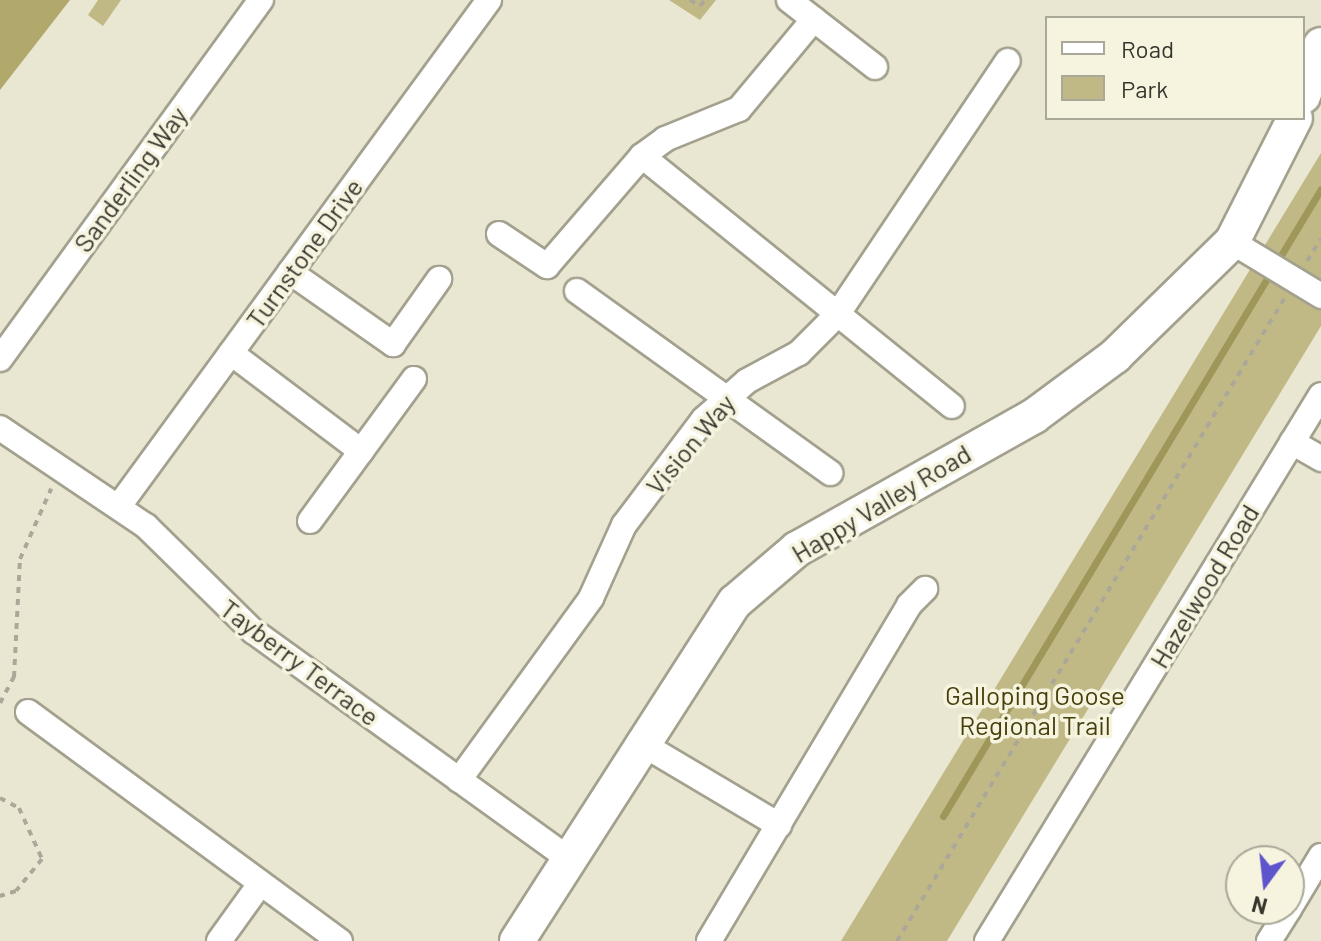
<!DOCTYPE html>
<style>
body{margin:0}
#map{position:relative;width:1321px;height:941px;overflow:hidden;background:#e9e6d2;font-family:Barlow,sans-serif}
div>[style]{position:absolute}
.green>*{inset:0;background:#c0b986}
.forest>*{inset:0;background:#b1a96b}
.stream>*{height:7px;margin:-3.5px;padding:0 3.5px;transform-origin:3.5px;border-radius:3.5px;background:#9f9759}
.path>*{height:4px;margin-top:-2px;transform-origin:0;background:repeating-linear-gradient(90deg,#aba899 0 6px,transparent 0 12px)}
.roads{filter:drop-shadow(2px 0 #a3a18e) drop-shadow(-2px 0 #a3a18e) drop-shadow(0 2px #a3a18e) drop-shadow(0 -2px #a3a18e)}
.street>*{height:24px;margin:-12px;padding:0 12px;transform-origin:12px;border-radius:12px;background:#fff}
.secondary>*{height:34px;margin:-17px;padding:0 17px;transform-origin:17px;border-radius:17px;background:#fff}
span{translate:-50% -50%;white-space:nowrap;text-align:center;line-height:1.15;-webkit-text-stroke:7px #f6f4df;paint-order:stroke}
.street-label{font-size:26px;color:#37362e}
.park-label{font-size:26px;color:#46400d}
.legend{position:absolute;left:1045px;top:16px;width:260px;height:104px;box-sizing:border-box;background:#f6f4df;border:2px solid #aaa898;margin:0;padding:10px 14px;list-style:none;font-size:24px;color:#37362e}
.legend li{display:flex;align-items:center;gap:16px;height:40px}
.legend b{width:40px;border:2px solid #aaa898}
.north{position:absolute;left:1225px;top:845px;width:80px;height:80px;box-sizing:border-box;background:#f6f4df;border:2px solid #aaa898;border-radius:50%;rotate:195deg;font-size:22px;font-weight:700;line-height:32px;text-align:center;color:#37362e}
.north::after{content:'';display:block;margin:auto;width:28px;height:36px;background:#5e55cd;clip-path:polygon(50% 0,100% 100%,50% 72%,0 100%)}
</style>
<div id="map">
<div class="green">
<div style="clip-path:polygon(98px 0,121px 0,103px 26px,88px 15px)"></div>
<div style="clip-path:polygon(669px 0,716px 0,700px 20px)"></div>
<div style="clip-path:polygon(1321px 153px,1321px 326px,1068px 742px,947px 941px,841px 941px)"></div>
</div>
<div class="forest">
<div style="clip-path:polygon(0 0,70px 0,0 90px)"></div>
</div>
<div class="stream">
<div style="left:943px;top:816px;width:732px;rotate:-58.92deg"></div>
</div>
<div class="path">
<div style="left:690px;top:0;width:12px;rotate:31deg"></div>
<div style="left:700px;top:6px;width:8px;rotate:-50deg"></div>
<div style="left:1307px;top:261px;width:26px;rotate:-58deg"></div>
<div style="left:0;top:703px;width:30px;rotate:-62deg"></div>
<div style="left:14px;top:677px;width:118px;rotate:-87.1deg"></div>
<div style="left:20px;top:559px;width:77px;rotate:-66.1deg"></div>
<div style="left:0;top:798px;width:21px;rotate:28deg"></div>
<div style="left:19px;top:808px;width:56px;rotate:65.7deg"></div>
<div style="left:42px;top:859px;width:41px;rotate:129.1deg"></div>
<div style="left:16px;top:891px;width:17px;rotate:163deg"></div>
<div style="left:897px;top:941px;width:750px;rotate:-58.92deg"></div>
</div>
<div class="roads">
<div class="street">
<div style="left:789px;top:0;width:109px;rotate:37.9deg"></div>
<div style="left:642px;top:156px;width:398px;rotate:38.9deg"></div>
<div style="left:499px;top:234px;width:58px;rotate:33.7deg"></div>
<div style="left:547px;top:266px;width:145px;rotate:-49.2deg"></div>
<div style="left:642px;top:156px;width:29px;rotate:-36deg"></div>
<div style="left:665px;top:139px;width:80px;rotate:-22.1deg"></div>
<div style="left:739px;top:109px;width:117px;rotate:-50.2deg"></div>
<div style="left:1232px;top:242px;width:104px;rotate:31.2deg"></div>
<div style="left:290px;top:272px;width:126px;rotate:35deg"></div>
<div style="left:393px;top:344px;width:80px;rotate:-54.7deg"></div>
<div style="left:577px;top:291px;width:312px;rotate:35.7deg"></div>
<div style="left:231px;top:353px;width:163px;rotate:37deg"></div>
<div style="left:0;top:359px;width:444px;rotate:-54deg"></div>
<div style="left:0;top:428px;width:176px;rotate:33.9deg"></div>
<div style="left:146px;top:526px;width:150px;rotate:44.5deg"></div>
<div style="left:253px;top:631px;width:390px;rotate:35.8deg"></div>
<div style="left:1292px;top:442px;width:34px;rotate:30deg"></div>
<div style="left:119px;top:506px;width:627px;rotate:-53.82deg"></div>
<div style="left:310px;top:521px;width:176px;rotate:-53.8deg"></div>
<div style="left:28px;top:712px;width:387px;rotate:36.3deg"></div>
<div style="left:639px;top:742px;width:163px;rotate:30.7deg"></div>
<div style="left:459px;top:780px;width:225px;rotate:-54deg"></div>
<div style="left:591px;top:598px;width:80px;rotate:-65.7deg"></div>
<div style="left:624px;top:525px;width:133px;rotate:-53deg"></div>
<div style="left:704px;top:419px;width:57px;rotate:-41.5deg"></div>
<div style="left:747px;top:381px;width:59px;rotate:-28.3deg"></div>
<div style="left:799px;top:353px;width:54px;rotate:-45deg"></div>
<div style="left:837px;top:315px;width:306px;rotate:-56.1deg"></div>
<div style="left:1289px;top:909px;width:62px;rotate:-58.9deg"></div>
<div style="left:219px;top:941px;width:70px;rotate:-54.3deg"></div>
<div style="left:709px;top:941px;width:391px;rotate:-59.2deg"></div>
<div style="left:909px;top:605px;width:23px;rotate:-45deg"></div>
<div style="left:987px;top:941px;width:640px;rotate:-58.54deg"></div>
<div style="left:1269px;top:941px;width:38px;rotate:-58deg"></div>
</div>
<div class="secondary">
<div style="left:1303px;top:96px;width:54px;rotate:-70.6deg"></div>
<div style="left:517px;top:941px;width:403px;rotate:-57.3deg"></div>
<div style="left:735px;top:602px;width:82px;rotate:-40.5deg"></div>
<div style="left:797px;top:549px;width:272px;rotate:-29.3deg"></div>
<div style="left:1034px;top:416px;width:101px;rotate:-36.5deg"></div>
<div style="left:1115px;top:356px;width:163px;rotate:-44.3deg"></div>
<div style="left:1232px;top:242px;width:139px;rotate:-63.1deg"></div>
</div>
</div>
<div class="street-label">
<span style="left:130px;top:179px;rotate:-54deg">Sanderling Way</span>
<span style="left:304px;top:253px;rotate:-54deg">Turnstone Drive</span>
<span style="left:690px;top:444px;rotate:-50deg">Vision Way</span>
<span style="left:881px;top:503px;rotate:-31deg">Happy Valley Road</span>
<span style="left:1204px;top:586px;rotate:-59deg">Hazelwood Road</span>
<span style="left:300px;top:662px;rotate:37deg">Tayberry Terrace</span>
</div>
<div class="park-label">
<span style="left:1035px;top:710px">Galloping Goose<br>Regional Trail</span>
</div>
<ul class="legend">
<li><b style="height:10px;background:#fff"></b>Road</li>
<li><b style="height:22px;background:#c0b986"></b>Park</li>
</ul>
<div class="north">N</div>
</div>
